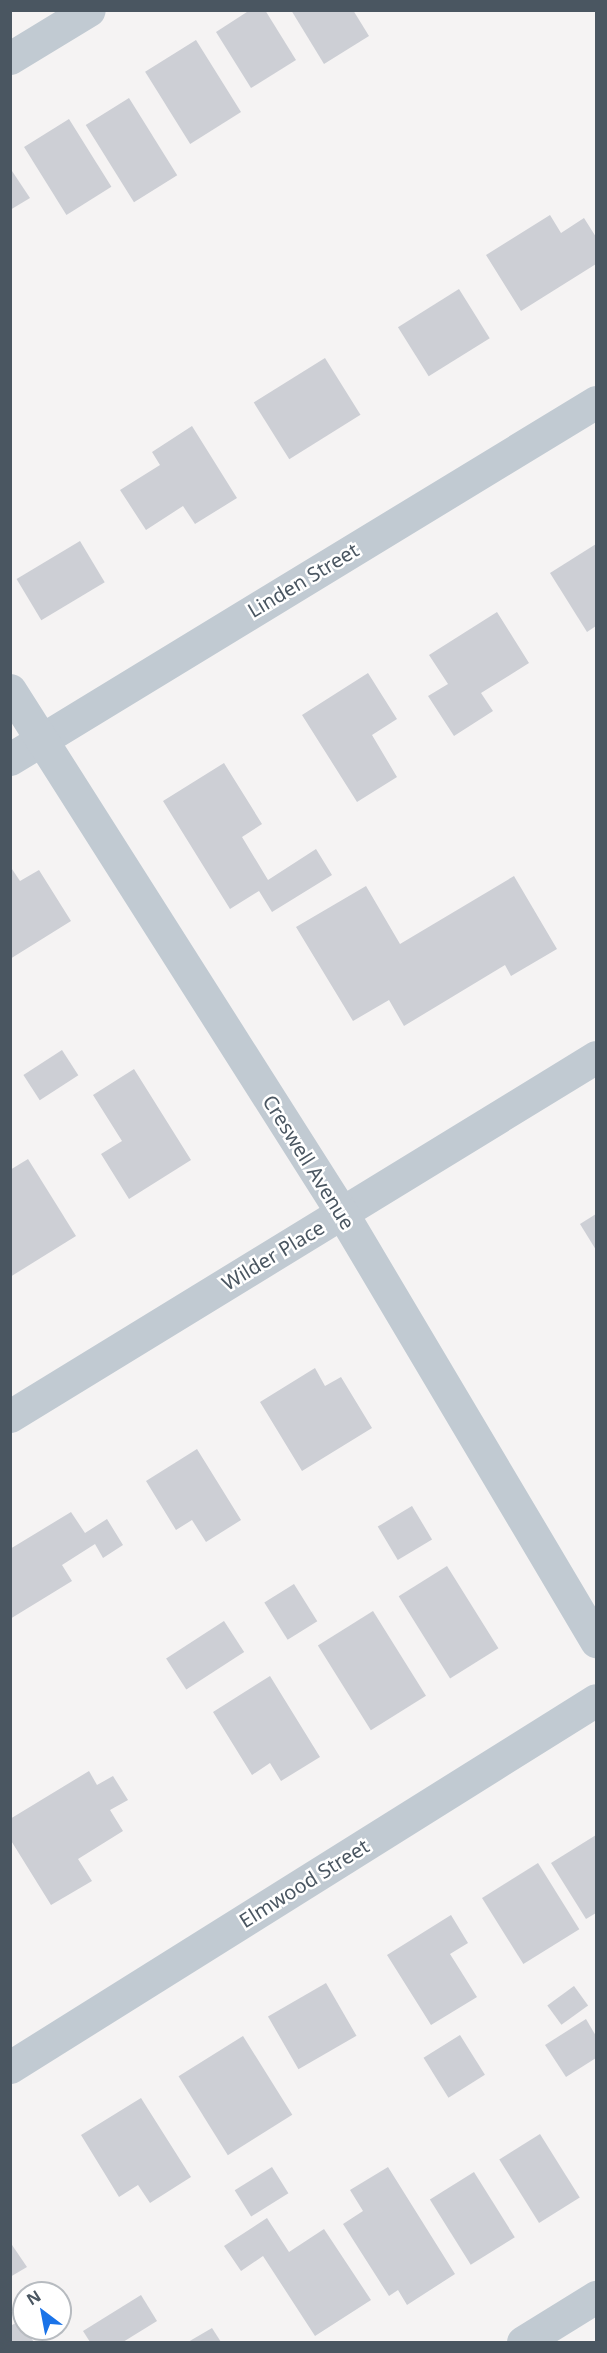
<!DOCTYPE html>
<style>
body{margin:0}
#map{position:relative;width:607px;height:2353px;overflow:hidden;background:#f5f3f3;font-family:"Noto Sans",sans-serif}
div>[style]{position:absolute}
.building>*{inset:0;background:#cdcfd5;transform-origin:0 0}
.minor>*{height:33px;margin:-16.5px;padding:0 16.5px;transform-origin:16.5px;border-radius:16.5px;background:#c1cad2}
.tertiary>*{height:33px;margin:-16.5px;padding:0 16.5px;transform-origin:16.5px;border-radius:16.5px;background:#c1cad2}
span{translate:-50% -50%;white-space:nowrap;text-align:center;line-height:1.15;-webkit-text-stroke:5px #fff;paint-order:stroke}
.street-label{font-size:20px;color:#4a5661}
.frame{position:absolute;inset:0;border:12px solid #4a5661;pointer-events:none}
.north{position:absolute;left:12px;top:2281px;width:60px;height:60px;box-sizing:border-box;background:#fff;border:2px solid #b7bbc0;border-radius:50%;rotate:328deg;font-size:16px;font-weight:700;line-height:24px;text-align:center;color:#4a5661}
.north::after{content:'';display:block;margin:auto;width:21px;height:27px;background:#1a73e8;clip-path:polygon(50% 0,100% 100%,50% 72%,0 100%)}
</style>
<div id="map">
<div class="building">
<div style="clip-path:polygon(250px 10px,265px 10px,296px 60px,251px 88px,216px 32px)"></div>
<div style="clip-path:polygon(291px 10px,353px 10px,369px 36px,324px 64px)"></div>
<div style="left:196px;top:40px;width:85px;height:60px;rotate:58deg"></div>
<div style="left:129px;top:98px;width:91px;height:51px;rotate:58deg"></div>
<div style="left:69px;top:119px;width:80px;height:53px;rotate:58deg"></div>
<div style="clip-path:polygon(10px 168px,30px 198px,10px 210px)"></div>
<div style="clip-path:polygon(550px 215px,561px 233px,584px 218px,596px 237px,596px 264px,521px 311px,486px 255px)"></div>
<div style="left:459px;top:289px;width:58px;height:72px;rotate:58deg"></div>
<div style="left:325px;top:358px;width:67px;height:84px;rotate:58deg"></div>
<div style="clip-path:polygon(192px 426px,237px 498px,195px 524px,183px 506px,146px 530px,120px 490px,160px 465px,152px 452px)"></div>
<div style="left:80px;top:541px;width:48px;height:74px;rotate:59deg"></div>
<div style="clip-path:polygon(596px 544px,596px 626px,587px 632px,550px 573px)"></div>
<div style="clip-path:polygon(497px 612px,529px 663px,481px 693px,493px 711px,454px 736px,428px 696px,448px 684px,429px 655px)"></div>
<div style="clip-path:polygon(368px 673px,397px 719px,372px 735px,397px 777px,357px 802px,302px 715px)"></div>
<div style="clip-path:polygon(224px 763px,262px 824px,242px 837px,268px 880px,316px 849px,332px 875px,272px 912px,259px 891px,230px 909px,163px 801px)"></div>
<div style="clip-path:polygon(10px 866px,20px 881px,39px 870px,71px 921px,10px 959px)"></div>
<div style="clip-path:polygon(514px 876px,557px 949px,511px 976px,505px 965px,404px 1026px,389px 1000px,353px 1021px,296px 927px,366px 886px,400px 944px)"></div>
<div style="left:62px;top:1050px;width:30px;height:46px;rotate:57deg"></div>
<div style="clip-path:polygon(134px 1069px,191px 1160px,129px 1199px,101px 1154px,122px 1141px,93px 1095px)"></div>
<div style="clip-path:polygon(28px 1159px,76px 1236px,10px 1277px,10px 1170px)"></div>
<div style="clip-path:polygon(596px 1214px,596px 1250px,580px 1224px)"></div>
<div style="clip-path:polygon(315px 1368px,325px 1386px,341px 1377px,372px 1428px,302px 1471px,260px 1402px)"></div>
<div style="clip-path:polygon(197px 1449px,241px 1520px,206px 1542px,192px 1520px,176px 1530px,146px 1481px)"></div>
<div style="left:412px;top:1506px;width:39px;height:40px;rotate:59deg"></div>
<div style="clip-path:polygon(71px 1512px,85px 1533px,107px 1519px,123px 1545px,103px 1558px,95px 1544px,62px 1565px,72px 1581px,10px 1619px,10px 1549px)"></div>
<div style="left:447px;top:1566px;width:97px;height:57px;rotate:58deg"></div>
<div style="left:294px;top:1584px;width:44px;height:35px;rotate:58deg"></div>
<div style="left:373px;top:1611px;width:100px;height:65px;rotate:58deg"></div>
<div style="left:224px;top:1621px;width:37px;height:69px;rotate:57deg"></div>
<div style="clip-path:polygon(270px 1676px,320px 1757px,281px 1781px,270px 1763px,252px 1775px,213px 1712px)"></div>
<div style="clip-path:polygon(89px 1771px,97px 1785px,113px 1776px,128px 1800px,110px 1810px,123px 1831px,78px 1859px,92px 1881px,51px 1905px,10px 1839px,10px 1819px)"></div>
<div style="clip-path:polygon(596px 1835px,596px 1913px,586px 1919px,551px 1863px)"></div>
<div style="left:538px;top:1863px;width:78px;height:66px;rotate:58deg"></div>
<div style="clip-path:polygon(451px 1915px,468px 1943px,450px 1954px,477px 1997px,431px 2025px,387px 1955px)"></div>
<div style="left:326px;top:1983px;width:61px;height:67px;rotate:60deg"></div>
<div style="left:574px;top:1986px;width:24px;height:33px;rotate:54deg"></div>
<div style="clip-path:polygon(586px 2019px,596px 2036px,596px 2058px,566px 2077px,545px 2045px)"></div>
<div style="left:460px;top:2035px;width:47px;height:43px;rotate:58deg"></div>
<div style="left:243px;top:2036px;width:93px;height:76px;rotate:58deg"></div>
<div style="clip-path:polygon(141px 2098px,191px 2177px,150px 2203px,138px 2185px,119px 2197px,81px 2135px)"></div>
<div style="left:540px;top:2134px;width:75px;height:48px;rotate:58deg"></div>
<div style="left:272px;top:2167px;width:31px;height:44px;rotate:58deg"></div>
<div style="clip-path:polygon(388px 2167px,455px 2274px,407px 2305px,398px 2290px,389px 2296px,343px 2224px,363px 2211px,350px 2190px)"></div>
<div style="left:474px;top:2172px;width:77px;height:52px;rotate:58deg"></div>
<div style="clip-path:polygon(267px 2218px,289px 2252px,324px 2229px,371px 2300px,315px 2336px,263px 2256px,241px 2271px,224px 2246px)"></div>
<div style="clip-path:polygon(10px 2242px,27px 2267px,10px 2277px)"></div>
<div style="clip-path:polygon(141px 2295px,157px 2321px,123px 2342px,90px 2342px,83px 2331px)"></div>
<div style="clip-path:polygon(20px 2321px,24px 2329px,34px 2342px,10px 2342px,10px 2326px)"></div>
<div style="clip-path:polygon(212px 2328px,221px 2342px,188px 2342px)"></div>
</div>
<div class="minor">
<div style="left:10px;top:58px;width:92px;rotate:-31.3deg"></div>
<div style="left:10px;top:759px;width:686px;rotate:-31.35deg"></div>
<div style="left:10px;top:1416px;width:687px;rotate:-31.49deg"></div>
<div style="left:10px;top:2067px;width:691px;rotate:-32.06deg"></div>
<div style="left:523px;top:2342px;width:86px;rotate:-31.7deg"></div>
</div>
<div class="tertiary">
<div style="left:10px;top:690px;width:619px;rotate:57.59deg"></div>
<div style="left:342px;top:1213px;width:498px;rotate:59.3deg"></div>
</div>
<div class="street-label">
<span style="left:303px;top:580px;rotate:-31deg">Linden Street</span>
<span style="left:309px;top:1162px;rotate:58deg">Creswell Avenue</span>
<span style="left:273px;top:1255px;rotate:-31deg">Wilder Place</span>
<span style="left:304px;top:1883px;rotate:-32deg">Elmwood Street</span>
</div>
<div class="frame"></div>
<div class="north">N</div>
</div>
